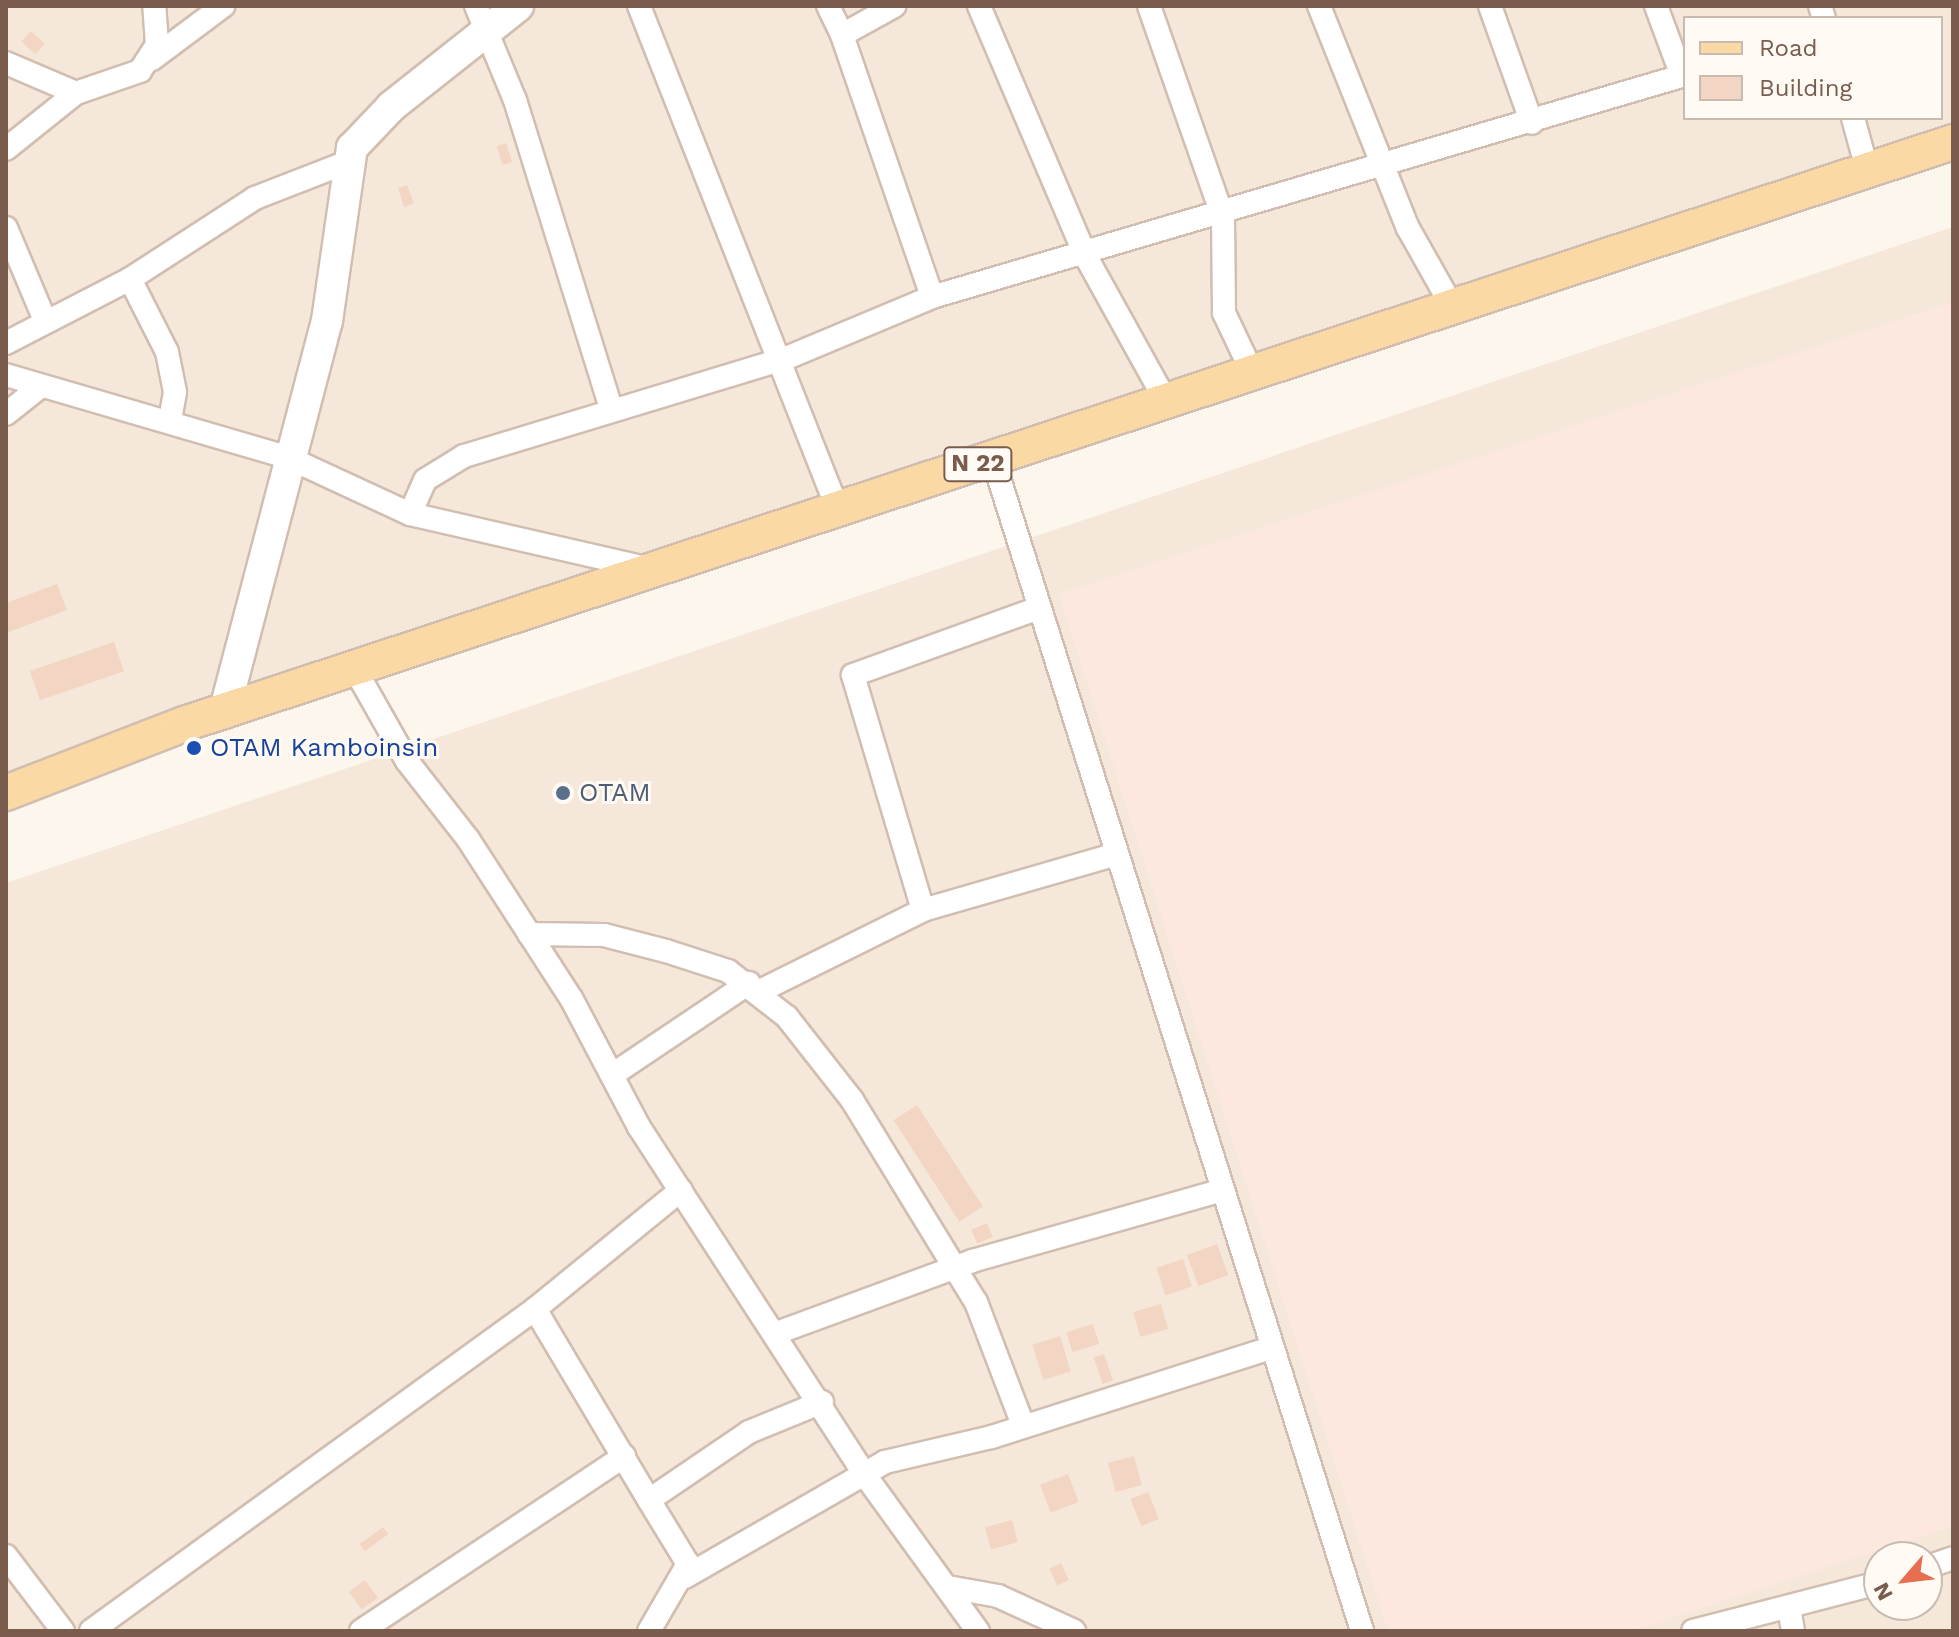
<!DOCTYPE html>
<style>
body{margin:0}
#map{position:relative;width:1959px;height:1637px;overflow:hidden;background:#fdf6ec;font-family:"Work Sans",sans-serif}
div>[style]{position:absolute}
.residential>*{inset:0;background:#f5e8da}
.commercial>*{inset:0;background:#fde8e0}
.building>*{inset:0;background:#f3d5c3;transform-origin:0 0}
.roads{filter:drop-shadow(2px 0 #d1beb0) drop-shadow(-2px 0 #d1beb0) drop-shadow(0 2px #d1beb0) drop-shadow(0 -2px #d1beb0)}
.street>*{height:22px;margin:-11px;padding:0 11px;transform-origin:11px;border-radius:11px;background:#fff}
.secondary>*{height:30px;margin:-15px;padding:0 15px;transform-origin:15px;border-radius:15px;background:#fff}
.primary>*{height:34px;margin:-17px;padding:0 17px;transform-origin:17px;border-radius:17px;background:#fbd9a5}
.dots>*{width:22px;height:22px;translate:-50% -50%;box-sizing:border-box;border:4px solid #fffaf3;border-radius:50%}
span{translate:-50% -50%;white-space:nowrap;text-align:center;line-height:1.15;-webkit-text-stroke:6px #fffaf3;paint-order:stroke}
.shield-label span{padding:2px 6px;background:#fffaf3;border:2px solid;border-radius:6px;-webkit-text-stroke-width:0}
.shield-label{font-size:24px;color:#7a5c4d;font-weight:700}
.transit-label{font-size:26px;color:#164399}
.left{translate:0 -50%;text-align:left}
.service-label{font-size:26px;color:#4e5e75}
.frame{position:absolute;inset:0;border:8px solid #7a5c4d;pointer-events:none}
.legend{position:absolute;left:1683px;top:16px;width:260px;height:104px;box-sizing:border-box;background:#fffaf3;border:2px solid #cabbb1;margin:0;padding:10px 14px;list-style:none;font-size:24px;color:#7a5c4d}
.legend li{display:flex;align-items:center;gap:16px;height:40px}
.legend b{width:40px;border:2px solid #cabbb1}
.north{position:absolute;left:1863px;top:1541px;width:80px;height:80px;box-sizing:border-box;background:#fffaf3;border:2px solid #cabbb1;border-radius:50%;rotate:242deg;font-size:22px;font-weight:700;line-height:32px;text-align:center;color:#7a5c4d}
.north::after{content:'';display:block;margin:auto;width:28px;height:36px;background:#e76f51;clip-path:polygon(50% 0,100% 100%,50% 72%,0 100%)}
</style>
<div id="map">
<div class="residential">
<div style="clip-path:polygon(evenodd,6px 6px,1953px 6px,1953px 131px,6px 783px,6px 6px,1685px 18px,1941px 18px,1941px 118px,1685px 118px,1685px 18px)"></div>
<div style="clip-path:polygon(evenodd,1953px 227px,1953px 1631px,6px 1631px,6px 883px,1953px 227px,1879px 1557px,1927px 1557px,1927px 1605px,1879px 1605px,1879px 1557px)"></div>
</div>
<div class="commercial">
<div style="clip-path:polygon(1953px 302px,1953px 1526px,1631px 1631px,1388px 1631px,1059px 594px)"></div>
</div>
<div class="building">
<div style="left:31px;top:31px;width:19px;height:14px;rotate:43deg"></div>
<div style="left:506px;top:143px;width:20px;height:10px;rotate:72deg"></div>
<div style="clip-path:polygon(407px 185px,414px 203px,404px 207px,398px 188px)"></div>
<div style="clip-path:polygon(57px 584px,67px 610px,6px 633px,6px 603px)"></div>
<div style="left:114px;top:642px;width:31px;height:89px;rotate:71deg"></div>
<div style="left:917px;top:1105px;width:121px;height:28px;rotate:57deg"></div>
<div style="left:987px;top:1223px;width:15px;height:17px;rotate:67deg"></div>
<div style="left:1217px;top:1244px;width:33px;height:32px;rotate:70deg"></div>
<div style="left:1183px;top:1259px;width:29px;height:28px;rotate:72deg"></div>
<div style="left:1161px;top:1304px;width:26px;height:29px;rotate:74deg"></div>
<div style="left:1093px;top:1324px;width:21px;height:28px;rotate:73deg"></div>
<div style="left:1060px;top:1336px;width:37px;height:29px;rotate:73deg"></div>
<div style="left:1104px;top:1354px;width:28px;height:11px;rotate:71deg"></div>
<div style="left:1134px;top:1456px;width:30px;height:27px;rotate:75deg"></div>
<div style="left:1068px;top:1474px;width:30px;height:30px;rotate:69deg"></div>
<div style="left:1148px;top:1492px;width:29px;height:19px;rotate:68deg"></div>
<div style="left:1012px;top:1520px;width:23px;height:28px;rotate:75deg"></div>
<div style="left:383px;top:1527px;width:9px;height:29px;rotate:54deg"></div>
<div style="left:1061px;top:1563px;width:19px;height:13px;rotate:65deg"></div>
<div style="left:365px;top:1580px;width:22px;height:20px;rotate:54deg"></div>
</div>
<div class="roads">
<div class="street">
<div style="left:476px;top:6px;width:102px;rotate:67.5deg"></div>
<div style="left:515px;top:100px;width:323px;rotate:72.7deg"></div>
<div style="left:639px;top:6px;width:542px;rotate:68.45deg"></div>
<div style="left:828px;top:6px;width:32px;rotate:64deg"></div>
<div style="left:842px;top:35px;width:60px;rotate:-29.1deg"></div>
<div style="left:979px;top:6px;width:271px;rotate:66.9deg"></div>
<div style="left:1085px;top:255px;width:167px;rotate:61deg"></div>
<div style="left:1149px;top:6px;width:224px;rotate:70.7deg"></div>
<div style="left:1223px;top:217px;width:96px;rotate:89.4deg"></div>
<div style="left:1224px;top:313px;width:65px;rotate:64.6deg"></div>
<div style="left:1319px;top:6px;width:239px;rotate:68.2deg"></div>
<div style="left:1408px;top:228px;width:90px;rotate:60.6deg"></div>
<div style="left:1490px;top:6px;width:124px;rotate:70.3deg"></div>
<div style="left:1656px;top:6px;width:75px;rotate:69.6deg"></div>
<div style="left:1820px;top:6px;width:13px;rotate:72deg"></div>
<div style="left:842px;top:35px;width:277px;rotate:71deg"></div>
<div style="left:152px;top:59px;width:89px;rotate:-36.7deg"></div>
<div style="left:6px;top:63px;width:76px;rotate:23.2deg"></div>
<div style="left:1853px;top:118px;width:53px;rotate:74.6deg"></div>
<div style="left:6px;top:149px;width:90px;rotate:-38.7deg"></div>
<div style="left:76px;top:93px;width:68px;rotate:-19deg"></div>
<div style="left:140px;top:71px;width:31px;rotate:-57deg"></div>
<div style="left:157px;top:45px;width:39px;rotate:-94deg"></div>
<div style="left:6px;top:228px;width:98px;rotate:67.1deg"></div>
<div style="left:130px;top:279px;width:82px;rotate:63.1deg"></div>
<div style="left:167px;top:352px;width:41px;rotate:78.7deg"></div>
<div style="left:175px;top:392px;width:27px;rotate:100deg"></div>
<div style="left:6px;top:343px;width:140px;rotate:-27.3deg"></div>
<div style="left:130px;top:279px;width:149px;rotate:-32.9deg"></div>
<div style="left:255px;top:198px;width:100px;rotate:-21.2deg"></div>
<div style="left:6px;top:375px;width:295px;rotate:16.3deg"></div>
<div style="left:289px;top:458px;width:133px;rotate:24.8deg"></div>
<div style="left:410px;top:514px;width:242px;rotate:12.9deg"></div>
<div style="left:6px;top:414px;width:43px;rotate:-38.5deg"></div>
<div style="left:993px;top:459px;width:1229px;rotate:72.52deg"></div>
<div style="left:410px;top:514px;width:37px;rotate:-66deg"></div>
<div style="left:425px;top:480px;width:46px;rotate:-31.6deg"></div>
<div style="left:464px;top:456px;width:334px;rotate:-16.9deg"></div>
<div style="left:784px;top:359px;width:160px;rotate:-22.7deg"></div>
<div style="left:932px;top:297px;width:785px;rotate:-16.43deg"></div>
<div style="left:357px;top:673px;width:101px;rotate:60.4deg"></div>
<div style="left:407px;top:761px;width:99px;rotate:52deg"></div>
<div style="left:468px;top:839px;width:189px;rotate:57.1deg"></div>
<div style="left:571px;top:998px;width:146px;rotate:62.2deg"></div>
<div style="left:639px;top:1127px;width:410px;rotate:57deg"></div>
<div style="left:862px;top:1471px;width:198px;rotate:54.1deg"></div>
<div style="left:923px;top:910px;width:245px;rotate:-106.6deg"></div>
<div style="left:853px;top:675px;width:198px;rotate:-19.8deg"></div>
<div style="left:529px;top:934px;width:75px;rotate:0.8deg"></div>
<div style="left:604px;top:935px;width:64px;rotate:14.5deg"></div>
<div style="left:666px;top:951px;width:65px;rotate:17.9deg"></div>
<div style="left:728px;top:971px;width:75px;rotate:37.9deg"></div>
<div style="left:787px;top:1017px;width:105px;rotate:51.9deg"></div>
<div style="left:852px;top:1100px;width:237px;rotate:58.5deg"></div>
<div style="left:976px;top:1302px;width:132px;rotate:69.1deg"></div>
<div style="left:758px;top:992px;width:184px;rotate:-26.4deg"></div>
<div style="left:923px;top:910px;width:202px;rotate:-16.1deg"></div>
<div style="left:612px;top:1075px;width:165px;rotate:-33.9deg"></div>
<div style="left:535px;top:1309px;width:188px;rotate:-39.2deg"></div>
<div style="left:774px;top:1334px;width:211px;rotate:-20.2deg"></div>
<div style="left:972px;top:1261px;width:258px;rotate:-15.8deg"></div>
<div style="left:6px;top:1556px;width:94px;rotate:52.8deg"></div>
<div style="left:1927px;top:1567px;width:28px;rotate:-19deg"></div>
<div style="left:685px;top:1577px;width:231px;rotate:-29.9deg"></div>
<div style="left:885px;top:1462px;width:110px;rotate:-13.2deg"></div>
<div style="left:992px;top:1437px;width:293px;rotate:-17.7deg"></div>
<div style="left:948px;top:1587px;width:51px;rotate:10.2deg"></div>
<div style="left:998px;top:1596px;width:84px;rotate:24.7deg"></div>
<div style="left:1789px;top:1608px;width:23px;rotate:80deg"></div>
<div style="left:91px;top:1631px;width:548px;rotate:-35.95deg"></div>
<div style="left:535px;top:1309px;width:222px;rotate:59.2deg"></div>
<div style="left:361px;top:1631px;width:316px;rotate:-33.6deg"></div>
<div style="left:649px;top:1631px;width:78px;rotate:-59.8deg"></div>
<div style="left:688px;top:1564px;width:75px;rotate:-121.4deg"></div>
<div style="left:649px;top:1500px;width:121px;rotate:-34.2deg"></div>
<div style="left:749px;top:1432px;width:79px;rotate:-22.3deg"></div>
<div style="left:1693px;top:1631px;width:192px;rotate:-14.5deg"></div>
</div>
<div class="secondary">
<div style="left:224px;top:713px;width:405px;rotate:-75.3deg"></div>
<div style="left:327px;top:321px;width:175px;rotate:-81.8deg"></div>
<div style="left:352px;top:148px;width:58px;rotate:-46.4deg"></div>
<div style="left:392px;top:106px;width:161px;rotate:-38.4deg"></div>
</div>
<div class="primary">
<div style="left:6px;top:793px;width:191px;rotate:-21.2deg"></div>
<div style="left:184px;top:724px;width:1862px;rotate:-18.21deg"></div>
</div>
</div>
<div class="dots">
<div style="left:194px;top:748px;background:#1a4fb4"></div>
<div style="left:563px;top:793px;background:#5c6f8a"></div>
</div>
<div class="shield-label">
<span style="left:978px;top:464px">N 22</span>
</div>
<div class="transit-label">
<span class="left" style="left:210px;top:748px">OTAM Kamboinsin</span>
</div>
<div class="service-label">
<span class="left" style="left:579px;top:793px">OTAM</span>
</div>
<div class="frame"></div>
<ul class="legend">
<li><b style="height:10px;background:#fbd9a5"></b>Road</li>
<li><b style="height:22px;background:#f3d5c3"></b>Building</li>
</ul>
<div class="north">N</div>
</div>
